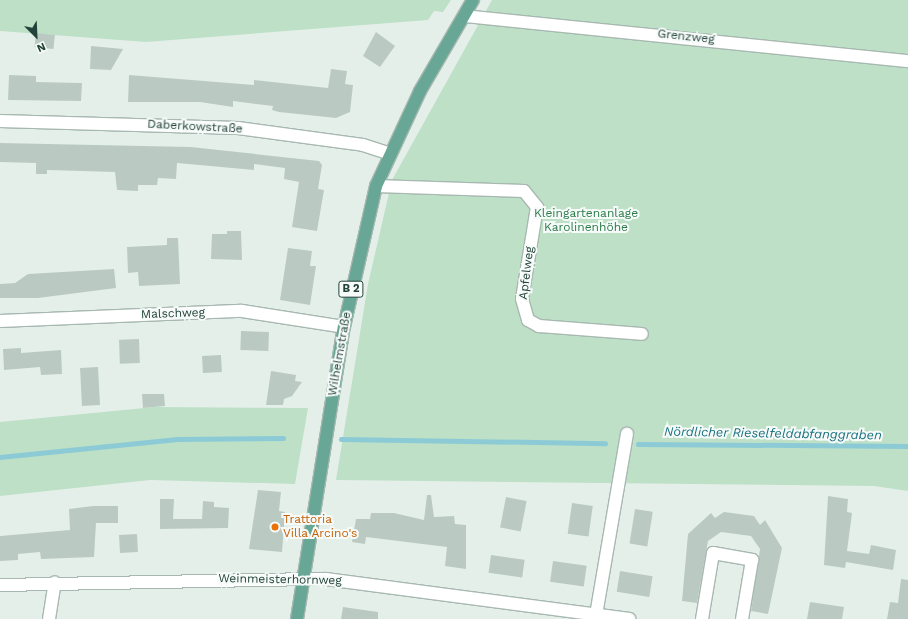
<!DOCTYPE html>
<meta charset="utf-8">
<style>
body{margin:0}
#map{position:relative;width:908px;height:619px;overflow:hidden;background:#e5efea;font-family:"Work Sans",sans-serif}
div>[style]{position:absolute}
.green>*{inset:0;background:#bee0c7}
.stream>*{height:4.5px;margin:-2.25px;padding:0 2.25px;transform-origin:2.25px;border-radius:2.25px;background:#8ccbd5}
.building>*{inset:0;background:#bacac3;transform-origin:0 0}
.roads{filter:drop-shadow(1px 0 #a7b8b1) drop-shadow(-1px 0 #a7b8b1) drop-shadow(0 1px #a7b8b1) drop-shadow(0 -1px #a7b8b1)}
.minor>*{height:12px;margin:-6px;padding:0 6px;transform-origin:6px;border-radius:6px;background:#fff}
.major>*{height:12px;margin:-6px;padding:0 6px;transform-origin:6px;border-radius:6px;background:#68a695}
.dots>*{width:11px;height:11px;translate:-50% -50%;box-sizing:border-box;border:2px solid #f6fbf9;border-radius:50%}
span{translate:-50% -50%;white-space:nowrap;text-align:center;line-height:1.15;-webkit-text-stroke:4px #f6fbf9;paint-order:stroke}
.shield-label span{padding:1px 3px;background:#f6fbf9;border:1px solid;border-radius:3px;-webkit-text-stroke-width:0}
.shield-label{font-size:11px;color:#234239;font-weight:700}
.street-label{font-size:12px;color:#234239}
.park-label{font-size:12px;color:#2b7b49}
.food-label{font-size:12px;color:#c56008}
.left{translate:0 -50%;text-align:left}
.water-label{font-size:13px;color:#1a7181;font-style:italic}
.north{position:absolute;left:16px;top:16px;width:40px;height:40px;-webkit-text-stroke:3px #f6fbf9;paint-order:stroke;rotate:156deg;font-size:11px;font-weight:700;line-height:16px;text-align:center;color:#234239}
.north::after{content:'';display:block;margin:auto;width:14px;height:18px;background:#234239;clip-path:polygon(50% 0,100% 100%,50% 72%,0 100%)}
</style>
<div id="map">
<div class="green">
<div style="clip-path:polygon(0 0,451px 0,443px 12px,434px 11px,428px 20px,146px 42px,0 31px)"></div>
<div style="clip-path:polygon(492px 0,908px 0,908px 491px,874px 486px,336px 480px,368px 284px,392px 180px)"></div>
<div style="clip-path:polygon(155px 407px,308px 408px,295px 484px,150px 480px,0 496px,0 422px)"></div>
</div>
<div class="stream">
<div style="left:341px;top:439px;width:264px;rotate:0.9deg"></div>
<div style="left:638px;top:444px;width:270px;rotate:0.4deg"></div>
<div style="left:0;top:457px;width:178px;rotate:-5.8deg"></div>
<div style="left:177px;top:439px;width:106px;rotate:-0.5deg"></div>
</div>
<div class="building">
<div style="clip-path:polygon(376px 32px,395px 46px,380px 67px,363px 56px)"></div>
<div style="left:36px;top:33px;width:19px;height:14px;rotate:6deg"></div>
<div style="clip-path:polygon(91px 46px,123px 49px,111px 70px,90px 69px)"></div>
<div style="clip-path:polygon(331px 69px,347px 71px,345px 84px,353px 85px,350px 112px,336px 118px,279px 112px,272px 110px,273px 106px,233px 101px,233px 107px,200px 102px,128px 102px,129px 75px,254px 85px,254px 80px,328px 88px)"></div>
<div style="clip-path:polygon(9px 75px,36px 76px,36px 82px,82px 83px,81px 101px,8px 100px)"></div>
<div style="clip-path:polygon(0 143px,191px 147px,319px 161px,322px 165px,318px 189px,324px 190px,317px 231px,292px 227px,299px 182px,284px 179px,285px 168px,254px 164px,254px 170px,177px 163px,176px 179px,158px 178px,157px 185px,138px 185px,138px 191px,117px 190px,115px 172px,47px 170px,47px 174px,36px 174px,36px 163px,0 162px)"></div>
<div style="clip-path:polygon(227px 231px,241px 231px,242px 260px,211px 259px,212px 234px,227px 234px)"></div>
<div style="clip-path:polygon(167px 238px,178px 238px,180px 284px,139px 286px,138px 272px,128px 273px,127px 247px,167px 245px)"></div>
<div style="clip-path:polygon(288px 248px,312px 251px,310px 266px,316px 266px,310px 305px,280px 300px)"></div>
<div style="clip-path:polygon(114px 269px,116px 288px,38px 298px,0 298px,0 284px,15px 283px,28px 274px)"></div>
<div style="left:241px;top:331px;width:28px;height:19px;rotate:2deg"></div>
<div style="left:139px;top:339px;width:24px;height:20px;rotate:88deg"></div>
<div style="clip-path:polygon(21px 348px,21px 353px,61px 350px,62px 374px,41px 375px,40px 367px,4px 370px,3px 349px)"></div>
<div style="left:221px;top:355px;width:17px;height:19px;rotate:87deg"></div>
<div style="left:98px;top:367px;width:38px;height:18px;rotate:87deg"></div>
<div style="clip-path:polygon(271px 371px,296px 375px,295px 381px,302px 382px,292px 396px,284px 399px,283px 405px,266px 405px)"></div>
<div style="clip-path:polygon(142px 394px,164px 394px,165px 406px,143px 408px)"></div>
<div style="clip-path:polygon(258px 490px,281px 492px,279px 511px,285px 512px,282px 552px,249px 549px)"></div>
<div style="clip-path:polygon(427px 495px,431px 495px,434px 517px,454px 516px,455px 524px,466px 525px,466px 569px,445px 566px,447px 547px,366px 537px,365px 544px,352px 542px,356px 519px,370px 519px,371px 513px,394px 513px,424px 520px)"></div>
<div style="clip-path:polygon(828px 496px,848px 499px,847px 512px,852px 513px,847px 551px,869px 554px,871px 545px,896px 550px,893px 570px,846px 562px,845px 568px,824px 565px)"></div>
<div style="left:506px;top:497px;width:21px;height:31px;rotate:11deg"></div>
<div style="clip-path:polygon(160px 499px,174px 499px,173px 519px,202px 519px,203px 501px,214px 502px,214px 507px,229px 508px,228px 528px,160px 529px)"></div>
<div style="left:572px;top:503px;width:21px;height:31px;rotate:8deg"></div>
<div style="clip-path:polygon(93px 506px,118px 506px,118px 523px,96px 523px,94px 557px,41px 559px,40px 552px,18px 554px,18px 560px,0 561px,0 536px,70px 530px,69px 509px)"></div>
<div style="left:635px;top:509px;width:18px;height:35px;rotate:9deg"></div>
<div style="clip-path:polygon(724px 512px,754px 516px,760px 525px,765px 520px,782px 548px,768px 614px,751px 611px,760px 549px,751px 536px,721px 532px,708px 541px,697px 603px,682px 601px,688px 534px,711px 513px,715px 518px)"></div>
<div style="left:137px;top:534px;width:18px;height:18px;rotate:87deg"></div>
<div style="left:491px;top:555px;width:34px;height:18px;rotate:8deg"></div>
<div style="left:553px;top:561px;width:34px;height:21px;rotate:8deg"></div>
<div style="left:620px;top:571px;width:33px;height:21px;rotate:9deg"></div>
<div style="clip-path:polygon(901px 579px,908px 580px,908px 619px,887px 619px,890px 602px,898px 603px)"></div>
<div style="clip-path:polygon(810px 602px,844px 607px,842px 619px,807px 619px)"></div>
<div style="clip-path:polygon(343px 607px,378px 612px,378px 619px,341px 619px)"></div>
</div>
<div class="roads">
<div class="minor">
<div style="left:464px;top:16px;width:446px;rotate:5.8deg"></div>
<div style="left:0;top:121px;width:238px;rotate:1.7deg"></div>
<div style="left:238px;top:128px;width:126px;rotate:7.7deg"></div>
<div style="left:363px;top:145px;width:26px;rotate:18deg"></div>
<div style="left:376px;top:186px;width:148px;rotate:1.9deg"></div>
<div style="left:524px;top:191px;width:21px;rotate:51deg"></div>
<div style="left:537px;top:207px;width:93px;rotate:99.3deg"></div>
<div style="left:522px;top:299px;width:22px;rotate:74deg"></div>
<div style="left:528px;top:320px;width:13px;rotate:29deg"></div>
<div style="left:539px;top:326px;width:103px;rotate:4.4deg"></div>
<div style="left:0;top:321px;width:242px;rotate:-2.4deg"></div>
<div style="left:242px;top:311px;width:103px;rotate:8.9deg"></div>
<div style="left:0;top:585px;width:326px;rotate:-1.1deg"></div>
<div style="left:326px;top:579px;width:306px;rotate:7.5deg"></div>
<div style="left:596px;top:615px;width:184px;rotate:-80.3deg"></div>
<div style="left:49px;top:619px;width:37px;rotate:-81deg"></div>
<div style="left:702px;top:619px;width:67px;rotate:-80.5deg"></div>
<div style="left:713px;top:553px;width:40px;rotate:10deg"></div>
<div style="left:752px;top:560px;width:60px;rotate:99.6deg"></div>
</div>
<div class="major">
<div style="left:297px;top:619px;width:296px;rotate:-80.9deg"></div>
<div style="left:344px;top:327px;width:145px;rotate:-77.2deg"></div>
<div style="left:376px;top:186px;width:105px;rotate:-65.1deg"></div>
<div style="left:420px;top:91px;width:105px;rotate:-59.8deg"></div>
</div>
</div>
<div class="dots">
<div style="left:275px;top:527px;background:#e8710a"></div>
</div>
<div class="shield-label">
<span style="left:351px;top:289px">B 2</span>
</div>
<div class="street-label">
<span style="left:686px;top:37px;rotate:6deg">Grenzweg</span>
<span style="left:195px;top:127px;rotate:3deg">Daberkowstraße</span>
<span style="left:527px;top:273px;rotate:-83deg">Apfelweg</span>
<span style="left:173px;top:314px;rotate:-2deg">Malschweg</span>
<span style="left:340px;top:354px;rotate:-80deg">Wilhelmstraße</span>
<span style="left:280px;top:580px;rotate:1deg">Weinmeisterhornweg</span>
</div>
<div class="park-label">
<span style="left:586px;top:221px">Kleingartenanlage<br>Karolinenhöhe</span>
</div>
<div class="food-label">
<span class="left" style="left:283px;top:527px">Trattoria<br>Villa Arcino's</span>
</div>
<div class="water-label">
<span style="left:773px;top:434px;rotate:1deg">Nördlicher Rieselfeldabfanggraben</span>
</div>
<div class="north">N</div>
</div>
